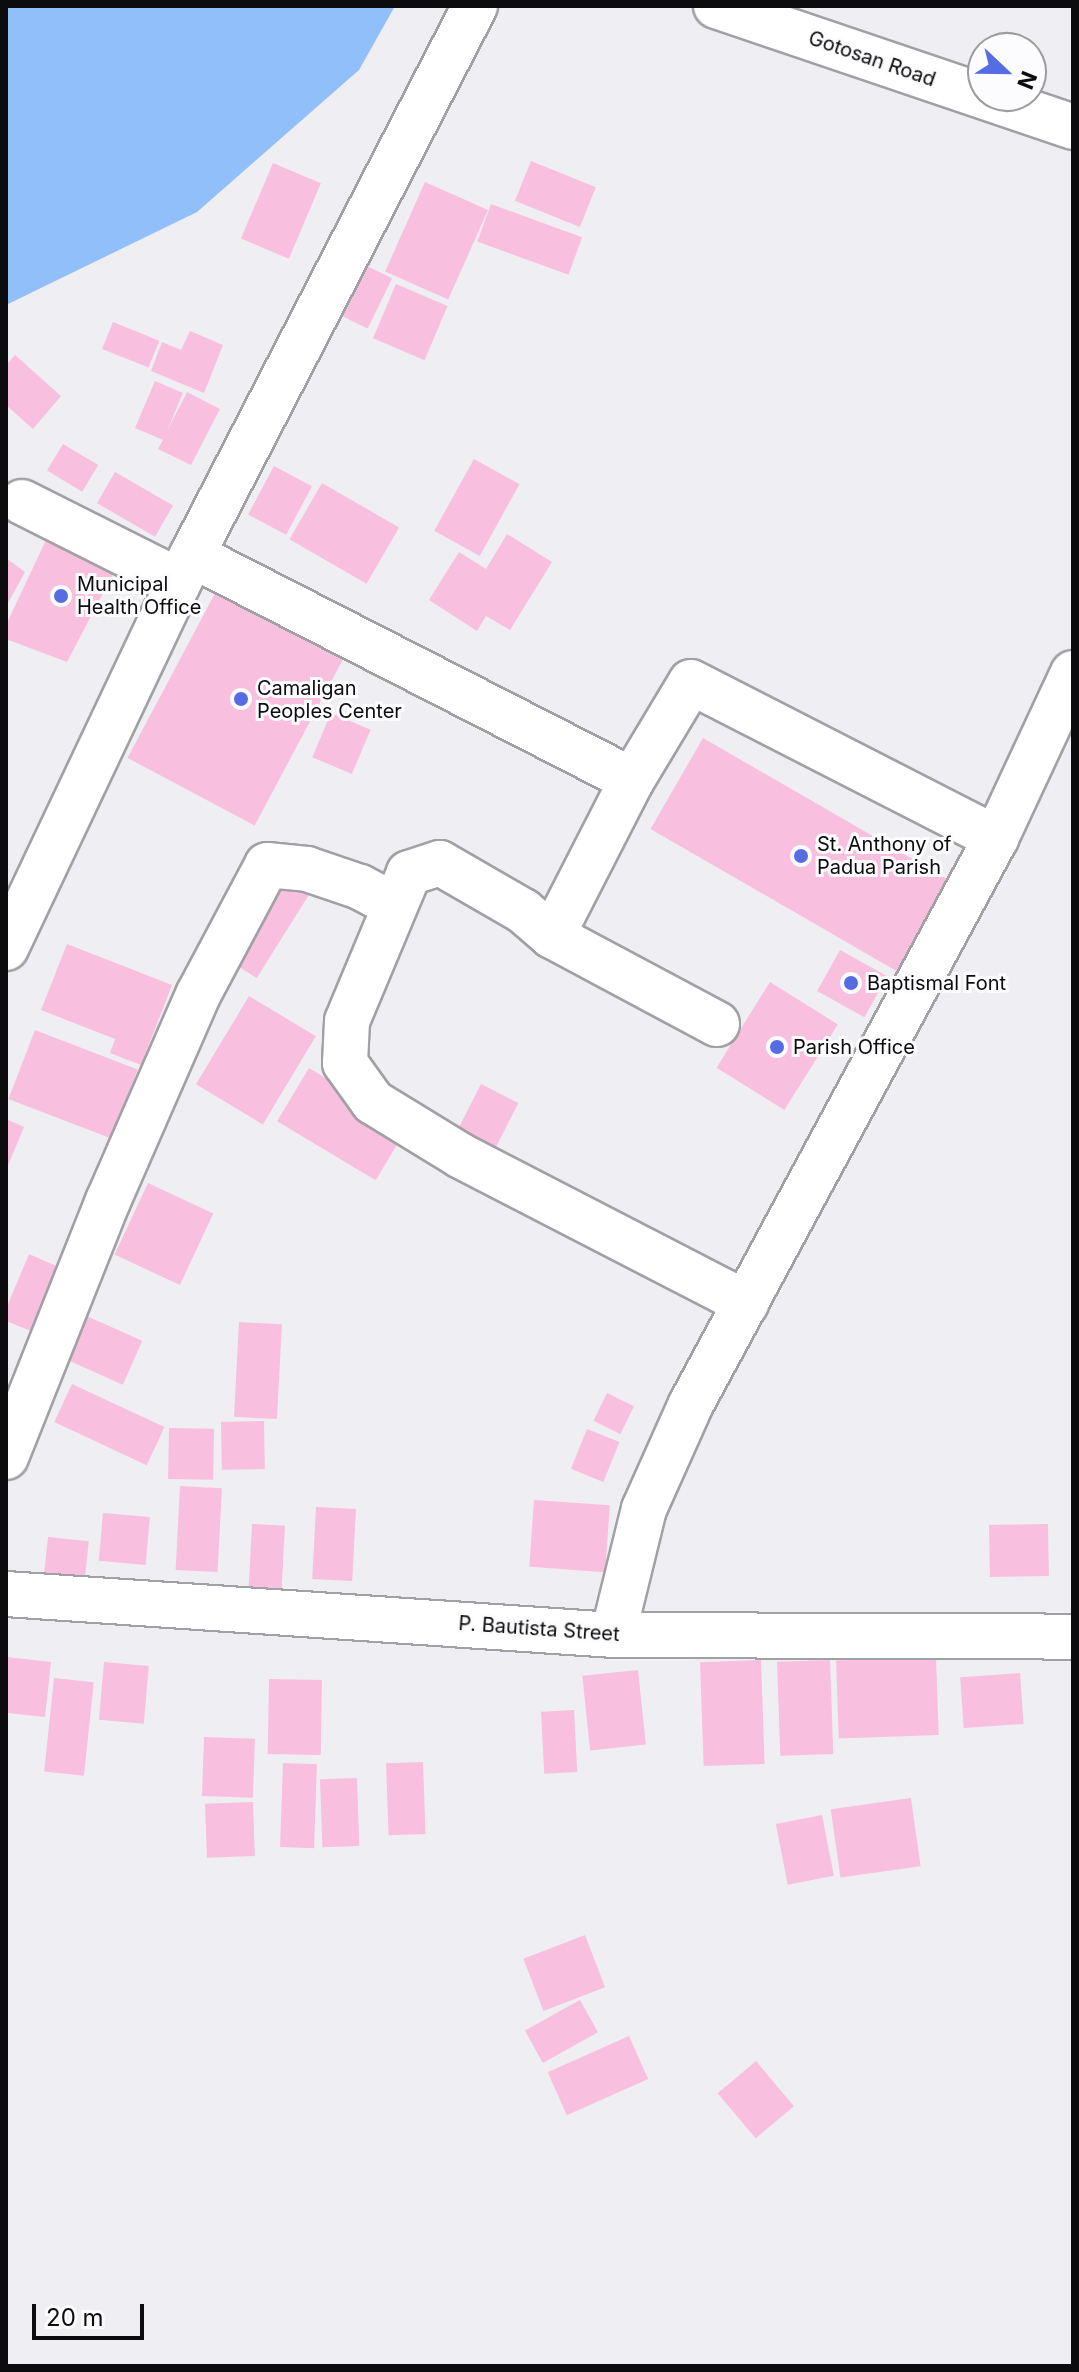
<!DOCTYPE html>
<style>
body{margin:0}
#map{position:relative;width:1079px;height:2372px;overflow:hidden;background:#efeef3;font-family:Inter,sans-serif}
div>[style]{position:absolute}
.water>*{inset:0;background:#91bff9}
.building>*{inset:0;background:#f9bfdf;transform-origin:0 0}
.roads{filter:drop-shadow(2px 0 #a1a0a4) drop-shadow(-2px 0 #a1a0a4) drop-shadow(0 2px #a1a0a4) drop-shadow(0 -2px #a1a0a4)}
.minor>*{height:44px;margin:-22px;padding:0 22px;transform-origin:22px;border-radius:22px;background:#fff}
.dots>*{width:22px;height:22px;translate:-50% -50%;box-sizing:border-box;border:4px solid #fcfcff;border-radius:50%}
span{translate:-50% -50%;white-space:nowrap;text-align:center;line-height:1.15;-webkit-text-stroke:6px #fcfcff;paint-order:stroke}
.street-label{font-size:20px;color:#0c0b0d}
.poi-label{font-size:20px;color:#0c0b0d}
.left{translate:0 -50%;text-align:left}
.frame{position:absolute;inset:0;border:8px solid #0c0b0d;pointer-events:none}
.north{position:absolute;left:967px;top:32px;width:80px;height:80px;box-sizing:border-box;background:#fcfcff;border:2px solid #9c9c9e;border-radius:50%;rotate:112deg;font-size:22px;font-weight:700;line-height:32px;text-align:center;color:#0c0b0d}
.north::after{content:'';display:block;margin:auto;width:28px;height:36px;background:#566ce2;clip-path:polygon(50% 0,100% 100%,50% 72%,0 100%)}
.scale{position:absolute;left:32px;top:2304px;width:112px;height:36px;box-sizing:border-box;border:4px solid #0c0b0d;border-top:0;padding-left:10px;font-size:24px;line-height:28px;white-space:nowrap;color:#0c0b0d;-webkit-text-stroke:6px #fcfcff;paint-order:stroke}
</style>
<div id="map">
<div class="water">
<div style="clip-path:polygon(6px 6px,395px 6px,359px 70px,197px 212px,6px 305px)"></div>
</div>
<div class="building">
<div style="left:531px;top:161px;width:70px;height:43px;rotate:22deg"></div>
<div style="left:273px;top:163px;width:52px;height:82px;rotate:23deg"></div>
<div style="left:425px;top:182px;width:69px;height:98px;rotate:24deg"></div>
<div style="left:491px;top:204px;width:97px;height:40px;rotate:20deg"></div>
<div style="left:367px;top:266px;width:28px;height:56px;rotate:26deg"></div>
<div style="left:396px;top:284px;width:56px;height:59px;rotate:23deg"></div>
<div style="left:113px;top:322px;width:50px;height:29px;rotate:22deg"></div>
<div style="clip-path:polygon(190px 331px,223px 345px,204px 393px,151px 371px,162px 342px,181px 350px)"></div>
<div style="clip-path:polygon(15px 355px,61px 396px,33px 429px,6px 405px,6px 365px)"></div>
<div style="clip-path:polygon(155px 381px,183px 393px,167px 431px,187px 392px,220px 409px,191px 465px,158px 449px,163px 440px,135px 428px)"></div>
<div style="left:63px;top:444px;width:41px;height:31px;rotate:31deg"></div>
<div style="left:474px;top:459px;width:52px;height:82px;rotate:29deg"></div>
<div style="left:274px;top:466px;width:43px;height:55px;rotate:28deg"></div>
<div style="left:115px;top:472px;width:67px;height:36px;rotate:30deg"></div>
<div style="left:322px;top:483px;width:89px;height:65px;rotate:30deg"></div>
<div style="clip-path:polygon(507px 534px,552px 562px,510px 630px,486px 616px,477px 631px,429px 600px,459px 552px,486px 569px)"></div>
<div style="clip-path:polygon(46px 540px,113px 574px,67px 662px,6px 639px,6px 625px)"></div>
<div style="clip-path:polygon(6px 558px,25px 572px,8px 603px,6px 601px)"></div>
<div style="left:220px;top:584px;width:144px;height:197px;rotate:28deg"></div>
<div style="left:331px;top:713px;width:43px;height:48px;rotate:23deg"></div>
<div style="left:703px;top:738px;width:288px;height:105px;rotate:30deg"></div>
<div style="left:277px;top:874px;width:38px;height:99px;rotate:32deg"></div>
<div style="clip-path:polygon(67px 944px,172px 985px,141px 1065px,110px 1053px,115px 1039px,41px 1010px)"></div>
<div style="left:840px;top:950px;width:54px;height:47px;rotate:29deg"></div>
<div style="left:770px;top:982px;width:80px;height:101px;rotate:32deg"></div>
<div style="left:249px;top:996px;width:78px;height:103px;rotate:31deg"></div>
<div style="left:35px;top:1030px;width:110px;height:74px;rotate:21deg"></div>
<div style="left:309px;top:1068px;width:115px;height:62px;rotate:31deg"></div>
<div style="left:481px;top:1084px;width:42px;height:56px;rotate:27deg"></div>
<div style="clip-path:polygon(6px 1119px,24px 1127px,6px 1170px)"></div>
<div style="left:148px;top:1183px;width:72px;height:79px;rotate:25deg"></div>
<div style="clip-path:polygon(29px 1254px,63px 1269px,36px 1333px,6px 1321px,6px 1309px)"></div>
<div style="left:82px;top:1314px;width:66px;height:48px;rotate:24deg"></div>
<div style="left:239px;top:1322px;width:43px;height:95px;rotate:3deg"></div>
<div style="left:72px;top:1384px;width:102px;height:42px;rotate:25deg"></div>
<div style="left:607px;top:1393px;width:30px;height:31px;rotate:26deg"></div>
<div style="left:264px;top:1421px;width:48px;height:43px;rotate:89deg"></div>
<div style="left:169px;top:1428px;width:45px;height:51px;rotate:1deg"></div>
<div style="left:587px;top:1429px;width:35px;height:43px;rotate:22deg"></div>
<div style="left:180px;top:1486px;width:42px;height:84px;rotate:3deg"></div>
<div style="left:534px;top:1500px;width:76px;height:67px;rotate:4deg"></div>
<div style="left:316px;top:1507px;width:40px;height:72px;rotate:3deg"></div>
<div style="left:103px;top:1513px;width:47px;height:48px;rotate:5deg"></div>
<div style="left:252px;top:1524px;width:33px;height:63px;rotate:3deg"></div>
<div style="left:1048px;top:1524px;width:52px;height:59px;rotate:89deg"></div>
<div style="left:48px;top:1537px;width:41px;height:45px;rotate:6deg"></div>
<div style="clip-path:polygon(6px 1657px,51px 1662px,45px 1717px,8px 1713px)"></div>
<div style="left:936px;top:1657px;width:78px;height:100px;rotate:88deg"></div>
<div style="left:761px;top:1660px;width:104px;height:61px;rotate:88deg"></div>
<div style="left:830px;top:1660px;width:94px;height:53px;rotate:88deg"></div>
<div style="left:104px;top:1662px;width:45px;height:58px;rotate:5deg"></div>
<div style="left:638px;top:1670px;width:75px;height:56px;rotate:84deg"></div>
<div style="left:1020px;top:1673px;width:51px;height:60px;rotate:86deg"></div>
<div style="left:54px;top:1678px;width:40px;height:94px;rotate:6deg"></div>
<div style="left:269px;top:1679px;width:53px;height:75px;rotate:1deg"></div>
<div style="left:574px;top:1710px;width:62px;height:33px;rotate:87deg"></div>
<div style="left:204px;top:1737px;width:51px;height:59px;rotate:2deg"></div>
<div style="left:423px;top:1762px;width:72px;height:37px;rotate:88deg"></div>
<div style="left:283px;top:1763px;width:34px;height:84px;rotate:2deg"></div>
<div style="left:357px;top:1778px;width:68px;height:37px;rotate:88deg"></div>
<div style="left:911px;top:1798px;width:69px;height:81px;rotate:82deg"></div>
<div style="left:253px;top:1802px;width:54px;height:48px;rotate:88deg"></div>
<div style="left:822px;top:1815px;width:62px;height:47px;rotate:79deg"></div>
<div style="left:585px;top:1935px;width:56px;height:66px;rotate:69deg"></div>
<div style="left:580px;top:2000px;width:37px;height:63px;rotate:61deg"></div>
<div style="left:629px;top:2036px;width:47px;height:89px;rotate:66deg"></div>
<div style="left:756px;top:2061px;width:59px;height:50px;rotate:50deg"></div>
</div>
<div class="roads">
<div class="minor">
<div style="left:716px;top:6px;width:377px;rotate:18.7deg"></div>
<div style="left:22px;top:502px;width:176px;rotate:26.7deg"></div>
<div style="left:192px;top:555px;width:494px;rotate:27.1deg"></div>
<div style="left:552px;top:936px;width:175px;rotate:-62.9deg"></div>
<div style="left:632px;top:780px;width:114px;rotate:-59deg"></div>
<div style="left:691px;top:682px;width:343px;rotate:27.1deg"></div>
<div style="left:6px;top:948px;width:435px;rotate:-64.7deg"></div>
<div style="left:192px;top:555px;width:618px;rotate:-62.73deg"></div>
<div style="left:717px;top:1024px;width:187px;rotate:-151.9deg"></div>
<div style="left:552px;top:936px;width:38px;rotate:-139deg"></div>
<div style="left:523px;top:911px;width:96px;rotate:-150deg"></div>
<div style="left:440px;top:863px;width:33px;rotate:162deg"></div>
<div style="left:409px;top:873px;width:160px;rotate:112.7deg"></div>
<div style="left:347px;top:1021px;width:42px;rotate:92.7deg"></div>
<div style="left:345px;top:1063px;width:48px;rotate:54.3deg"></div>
<div style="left:373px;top:1102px;width:103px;rotate:31.5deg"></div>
<div style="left:461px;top:1156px;width:321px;rotate:27.3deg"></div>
<div style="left:6px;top:1457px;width:276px;rotate:-68.3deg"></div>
<div style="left:108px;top:1201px;width:225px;rotate:-66.4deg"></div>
<div style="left:198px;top:995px;width:147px;rotate:-62deg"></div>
<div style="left:267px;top:865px;width:40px;rotate:5.7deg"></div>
<div style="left:307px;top:869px;width:56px;rotate:18.8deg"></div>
<div style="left:360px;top:887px;width:38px;rotate:28deg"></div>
<div style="left:6px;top:1594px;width:608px;rotate:3.86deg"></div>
<div style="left:613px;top:1635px;width:460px;rotate:0.2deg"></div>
<div style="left:613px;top:1635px;width:130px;rotate:-76.2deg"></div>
<div style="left:644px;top:1509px;width:115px;rotate:-65.9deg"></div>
<div style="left:691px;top:1404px;width:643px;rotate:-61.68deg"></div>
<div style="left:996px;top:838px;width:182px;rotate:-65deg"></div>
</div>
</div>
<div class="dots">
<div style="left:61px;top:596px;background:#566ce2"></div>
<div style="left:241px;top:699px;background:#566ce2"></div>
<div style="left:801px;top:856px;background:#566ce2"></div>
<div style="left:851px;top:983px;background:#566ce2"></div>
<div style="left:777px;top:1047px;background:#566ce2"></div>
</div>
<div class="street-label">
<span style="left:872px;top:59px;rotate:19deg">Gotosan Road</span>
<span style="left:539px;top:1629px;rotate:4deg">P. Bautista Street</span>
</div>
<div class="poi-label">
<span class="left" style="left:77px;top:596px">Municipal<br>Health Office</span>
<span class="left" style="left:257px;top:700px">Camaligan<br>Peoples Center</span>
<span class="left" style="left:817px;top:856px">St. Anthony of<br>Padua Parish</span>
<span class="left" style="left:867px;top:983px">Baptismal Font</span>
<span class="left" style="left:793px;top:1047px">Parish Office</span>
</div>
<div class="frame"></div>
<div class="north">N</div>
<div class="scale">20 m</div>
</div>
